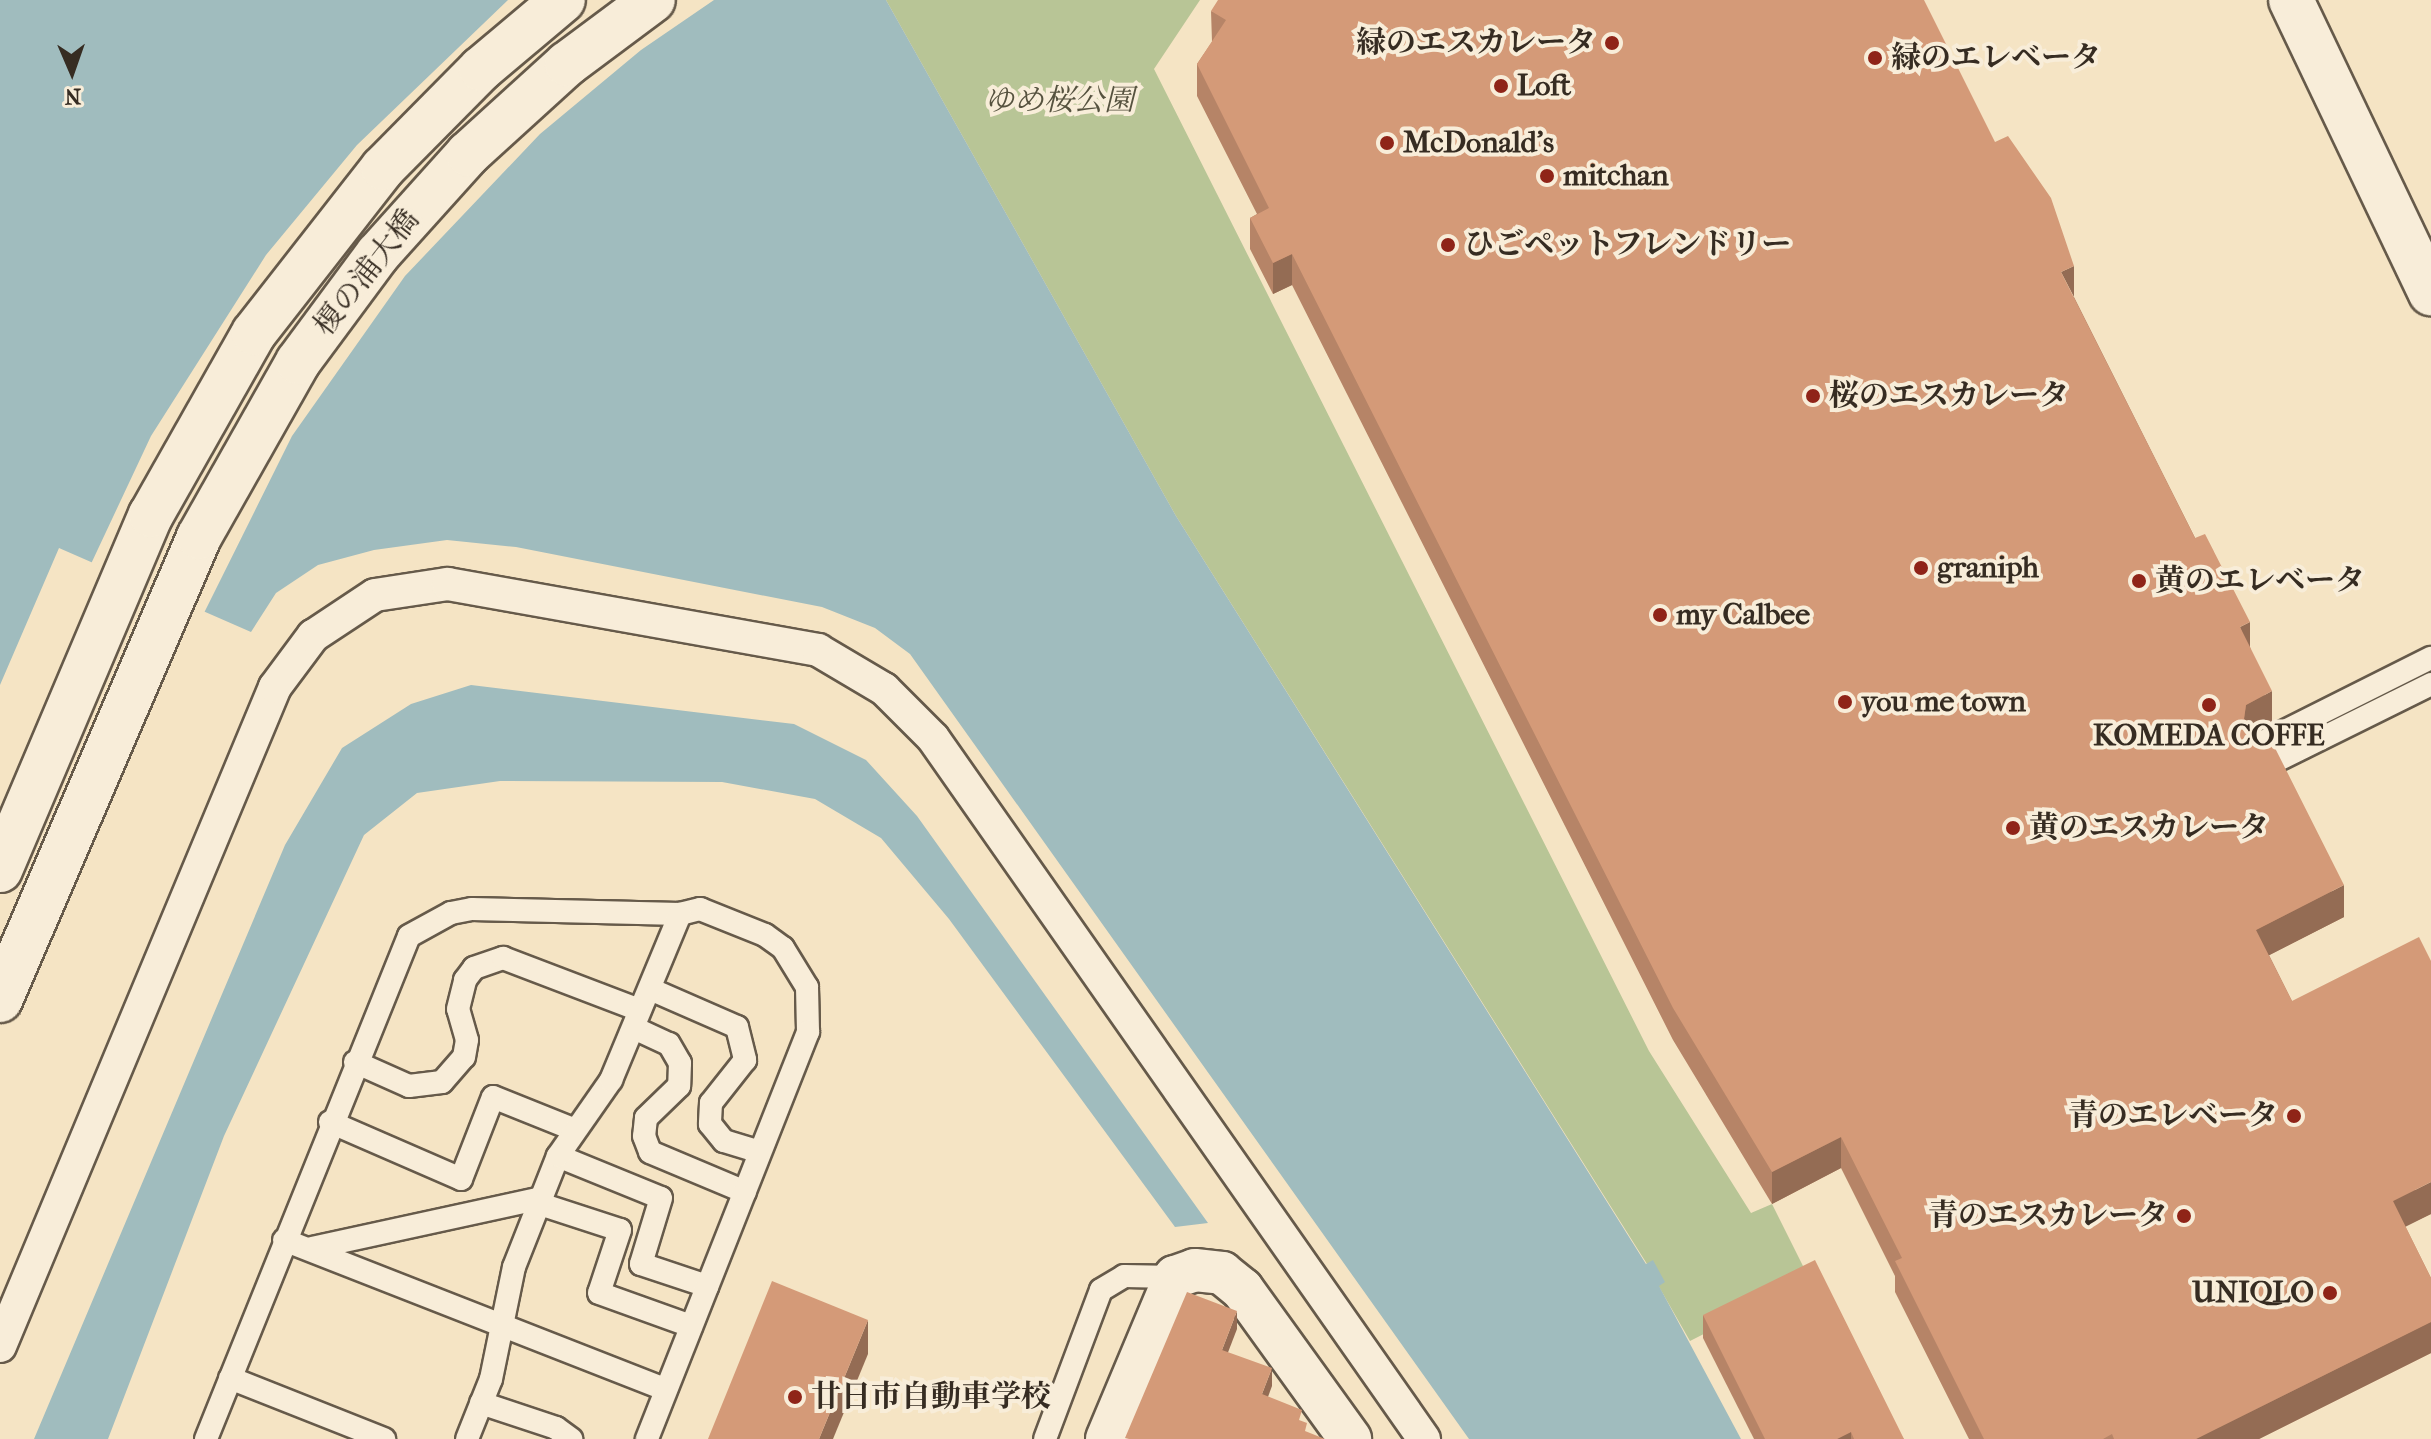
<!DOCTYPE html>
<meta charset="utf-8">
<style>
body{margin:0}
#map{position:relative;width:2431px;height:1439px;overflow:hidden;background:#f5e4c4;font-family:"IM FELL French Canon","Noto Serif JP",serif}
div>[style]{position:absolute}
.green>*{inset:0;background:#b8c596}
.water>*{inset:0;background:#a0bcbe}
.pier>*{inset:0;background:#f5e4c4}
.roads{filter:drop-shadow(2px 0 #665a4a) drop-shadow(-2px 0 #665a4a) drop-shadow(0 2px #665a4a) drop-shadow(0 -2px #665a4a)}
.service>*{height:22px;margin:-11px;padding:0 11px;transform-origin:11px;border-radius:11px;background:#f8edd9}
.pedestrian>*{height:32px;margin:-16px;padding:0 16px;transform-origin:16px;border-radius:16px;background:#f8edd9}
.minor>*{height:42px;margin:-21px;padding:0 21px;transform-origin:21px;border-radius:21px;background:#f8edd9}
.tertiary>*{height:44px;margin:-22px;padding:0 22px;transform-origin:22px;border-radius:22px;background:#f8edd9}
.wall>*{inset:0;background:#b68467}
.shaded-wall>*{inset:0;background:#946c54}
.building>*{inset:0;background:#d49a78}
.dots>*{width:22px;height:22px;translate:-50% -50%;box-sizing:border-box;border:4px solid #f8edd9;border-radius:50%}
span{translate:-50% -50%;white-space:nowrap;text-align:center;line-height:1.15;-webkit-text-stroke:8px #f8edd9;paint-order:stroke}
.poi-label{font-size:30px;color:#362c22;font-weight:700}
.right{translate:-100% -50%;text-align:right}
.left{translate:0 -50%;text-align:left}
.park-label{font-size:30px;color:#56523f;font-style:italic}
.street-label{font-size:30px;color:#362c22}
.north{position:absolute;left:32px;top:32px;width:80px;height:80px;-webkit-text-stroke:6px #f8edd9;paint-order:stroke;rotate:178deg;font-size:22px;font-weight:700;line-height:32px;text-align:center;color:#362c22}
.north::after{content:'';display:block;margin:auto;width:28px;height:36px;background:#362c22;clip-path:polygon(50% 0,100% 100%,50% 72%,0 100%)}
</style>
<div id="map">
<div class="green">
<div style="clip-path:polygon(886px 0,1200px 0,1154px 69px,1649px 1051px,1751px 1213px,1772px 1204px,1810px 1280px,1690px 1341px,1658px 1285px,1653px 1261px,1647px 1264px,1176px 516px)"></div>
</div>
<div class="water">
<div style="clip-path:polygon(0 0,886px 0,1176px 516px,1646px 1264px,1653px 1260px,1665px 1282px,1659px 1286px,1741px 1439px,1469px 1439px,910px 654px,875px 628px,822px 607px,516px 547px,447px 540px,374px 550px,318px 565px,276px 593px,251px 632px,59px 548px,0 685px)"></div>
<div style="clip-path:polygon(471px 685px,794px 724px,866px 760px,917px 816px,1208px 1223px,1175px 1227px,949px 919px,881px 838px,815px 799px,722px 782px,500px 781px,417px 793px,364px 835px,224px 1136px,108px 1439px,34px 1439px,285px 845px,342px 748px,411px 704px)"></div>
</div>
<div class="pier">
<div style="clip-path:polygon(508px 0,714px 0,641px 50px,540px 134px,405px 276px,292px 436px,203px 615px,90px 566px,151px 436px,266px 255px,357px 145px)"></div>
</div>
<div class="roads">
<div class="service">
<div style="left:2257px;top:745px;width:195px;rotate:-26.6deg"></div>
<div style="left:2268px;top:765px;width:182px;rotate:-26.4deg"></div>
<div style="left:650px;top:989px;width:95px;rotate:23.6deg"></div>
<div style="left:737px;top:1027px;width:34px;rotate:76deg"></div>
<div style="left:745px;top:1060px;width:55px;rotate:128.3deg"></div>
<div style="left:711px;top:1103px;width:21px;rotate:93deg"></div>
<div style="left:710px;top:1124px;width:22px;rotate:51deg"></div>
<div style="left:724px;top:1141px;width:37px;rotate:17deg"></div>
<div style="left:634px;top:1028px;width:38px;rotate:25deg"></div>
<div style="left:669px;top:1044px;width:22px;rotate:60deg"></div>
<div style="left:680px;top:1063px;width:23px;rotate:92deg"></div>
<div style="left:679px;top:1086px;width:46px;rotate:135.9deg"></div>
<div style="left:646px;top:1118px;width:18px;rotate:96deg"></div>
<div style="left:644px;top:1136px;width:17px;rotate:69deg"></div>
<div style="left:650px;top:1152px;width:103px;rotate:22.8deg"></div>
<div style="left:355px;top:1062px;width:59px;rotate:24deg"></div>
<div style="left:409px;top:1086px;width:33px;rotate:-7deg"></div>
<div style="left:442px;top:1082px;width:33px;rotate:-49deg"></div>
<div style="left:464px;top:1057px;width:17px;rotate:-80deg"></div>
<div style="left:467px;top:1040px;width:32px;rotate:-106deg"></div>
<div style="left:458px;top:1009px;width:30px;rotate:-76deg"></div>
<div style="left:465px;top:980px;width:15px;rotate:-53deg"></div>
<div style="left:474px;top:968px;width:31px;rotate:-19deg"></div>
<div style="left:503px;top:958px;width:146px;rotate:20.9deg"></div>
<div style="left:330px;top:1122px;width:143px;rotate:23.5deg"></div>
<div style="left:461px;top:1179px;width:88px;rotate:-68.7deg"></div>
<div style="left:493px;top:1097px;width:88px;rotate:21.9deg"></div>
<div style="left:558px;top:1156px;width:111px;rotate:22.2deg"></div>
<div style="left:661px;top:1198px;width:69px;rotate:106.9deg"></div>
<div style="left:641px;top:1264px;width:70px;rotate:18.4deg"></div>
<div style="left:540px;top:1204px;width:84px;rotate:18deg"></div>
<div style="left:620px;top:1230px;width:66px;rotate:108.4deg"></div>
<div style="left:599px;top:1293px;width:98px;rotate:19.7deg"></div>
<div style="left:284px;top:1240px;width:410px;rotate:21.4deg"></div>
<div style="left:312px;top:1248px;width:234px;rotate:-12.3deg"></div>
<div style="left:230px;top:1378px;width:166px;rotate:21.6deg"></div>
<div style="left:481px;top:1403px;width:79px;rotate:18.4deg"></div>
<div style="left:556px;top:1428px;width:19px;rotate:36deg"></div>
<div style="left:206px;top:1439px;width:542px;rotate:-68.02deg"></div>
<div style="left:409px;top:936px;width:48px;rotate:-28.7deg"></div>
<div style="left:451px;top:913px;width:21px;rotate:-11deg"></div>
<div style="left:472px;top:909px;width:208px;rotate:1.4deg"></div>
<div style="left:680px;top:914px;width:21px;rotate:-14deg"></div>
<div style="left:700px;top:909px;width:70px;rotate:21.8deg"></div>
<div style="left:765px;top:935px;width:22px;rotate:36deg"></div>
<div style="left:783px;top:948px;width:46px;rotate:58.4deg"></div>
<div style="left:807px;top:987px;width:45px;rotate:88.7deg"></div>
<div style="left:808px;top:1032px;width:438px;rotate:111.6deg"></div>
<div style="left:467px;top:1439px;width:65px;rotate:-68.2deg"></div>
<div style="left:491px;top:1379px;width:114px;rotate:-78.4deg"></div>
<div style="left:514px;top:1267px;width:119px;rotate:-68.4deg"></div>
<div style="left:558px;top:1156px;width:93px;rotate:-55.1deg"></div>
<div style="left:611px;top:1080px;width:180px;rotate:-67.4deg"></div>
<div style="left:1045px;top:1439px;width:159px;rotate:-69.4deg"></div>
<div style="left:1101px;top:1290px;width:27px;rotate:-31deg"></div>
<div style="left:1124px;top:1276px;width:51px;rotate:1.1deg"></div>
</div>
<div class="pedestrian">
<div style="left:0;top:1346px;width:714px;rotate:-67.35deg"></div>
<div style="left:275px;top:687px;width:64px;rotate:-53.3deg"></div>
<div style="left:313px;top:636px;width:74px;rotate:-33.5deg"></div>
<div style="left:375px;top:595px;width:74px;rotate:-8.6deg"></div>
<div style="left:448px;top:584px;width:376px;rotate:10.1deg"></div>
<div style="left:818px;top:650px;width:77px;rotate:30.6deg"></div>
<div style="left:884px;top:689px;width:69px;rotate:45deg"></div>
<div style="left:933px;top:738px;width:856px;rotate:54.99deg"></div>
</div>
<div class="minor">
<div style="left:1107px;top:1439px;width:176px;rotate:-67.2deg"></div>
<div style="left:1175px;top:1277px;width:21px;rotate:-19deg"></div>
<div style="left:1195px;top:1270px;width:27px;rotate:6deg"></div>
<div style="left:1222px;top:1273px;width:26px;rotate:39deg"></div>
<div style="left:1242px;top:1289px;width:185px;rotate:54.2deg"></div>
</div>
<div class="tertiary">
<div style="left:2291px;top:0;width:325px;rotate:64.5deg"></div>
<div style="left:0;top:870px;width:386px;rotate:-67deg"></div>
<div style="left:151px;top:515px;width:209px;rotate:-60.5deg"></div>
<div style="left:254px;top:333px;width:209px;rotate:-52deg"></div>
<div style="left:383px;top:168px;width:139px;rotate:-45.3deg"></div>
<div style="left:481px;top:69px;width:107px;rotate:-40.1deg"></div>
<div style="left:0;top:1000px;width:504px;rotate:-66.74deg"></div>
<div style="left:199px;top:537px;width:201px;rotate:-60.5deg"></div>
<div style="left:298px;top:362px;width:134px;rotate:-53.5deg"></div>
<div style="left:378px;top:254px;width:135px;rotate:-48deg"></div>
<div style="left:468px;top:154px;width:134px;rotate:-42.3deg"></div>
<div style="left:567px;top:64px;width:107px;rotate:-36.7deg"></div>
</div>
</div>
<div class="wall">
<div style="clip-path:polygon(1211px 11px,2074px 297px,2250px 647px,2272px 722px,2256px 731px,2260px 745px,2344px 917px,2269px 955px,2292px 1001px,2431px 1214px,2405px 1226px,2431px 1278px,2431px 1353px,2259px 1439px,1969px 1439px,1895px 1292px,1895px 1276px,1841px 1168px,1772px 1204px,1673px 1040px,1292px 285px,1273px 294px,1250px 249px,1250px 218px,1257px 214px,1197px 96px,1197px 64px,1212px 42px)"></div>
<div style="clip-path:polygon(1703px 1315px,1904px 1439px,1754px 1439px,1703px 1338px)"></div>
</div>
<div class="shaded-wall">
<div style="clip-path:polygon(1292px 254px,1292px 285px,1273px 294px,1273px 263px)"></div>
<div style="clip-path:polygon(2074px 266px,2074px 297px,2061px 272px)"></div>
<div style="clip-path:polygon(2250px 622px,2250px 654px,2240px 627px)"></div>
<div style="clip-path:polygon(2272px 691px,2272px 722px,2246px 737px,2244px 719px,2246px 705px)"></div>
<div style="clip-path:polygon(2344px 885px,2344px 917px,2256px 962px,2256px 930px)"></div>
<div style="clip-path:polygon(1841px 1137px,1841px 1168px,1772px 1204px,1772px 1172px)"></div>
<div style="clip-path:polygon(2431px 1182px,2431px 1214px,2393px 1233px,2393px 1201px)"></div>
<div style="clip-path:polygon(1237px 1311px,1237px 1329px,1222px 1368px,1222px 1350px)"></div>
<div style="clip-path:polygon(868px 1320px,868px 1354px,833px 1439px,819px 1439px)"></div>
<div style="clip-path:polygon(2431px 1322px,2431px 1353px,2259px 1439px,2196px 1439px)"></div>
<div style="clip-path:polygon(1272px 1368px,1272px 1386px,1262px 1413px,1262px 1394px)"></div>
<div style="clip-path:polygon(1851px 1432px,1851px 1439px,1837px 1439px)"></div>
</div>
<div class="building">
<div style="clip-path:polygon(1218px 0,1924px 0,1995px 142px,2008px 136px,2051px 198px,2074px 266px,2061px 272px,2195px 538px,2205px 534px,2250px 622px,2240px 627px,2272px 691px,2246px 705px,2244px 719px,2256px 728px,2260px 745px,2274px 746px,2344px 885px,2256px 930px,2292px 1001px,2419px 937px,2431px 961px,2431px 1182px,2393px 1201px,2431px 1278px,2431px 1322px,2196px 1439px,2114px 1439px,2112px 1434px,2103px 1439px,1984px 1439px,1895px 1261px,1902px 1258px,1841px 1137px,1772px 1172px,1673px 1008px,1292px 254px,1273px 263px,1250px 218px,1269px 208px,1197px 64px,1226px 20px,1211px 11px)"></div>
<div style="clip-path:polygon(1815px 1260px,1904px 1439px,1854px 1439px,1851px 1432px,1837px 1439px,1765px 1439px,1703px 1315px)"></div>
<div style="clip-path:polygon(772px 1281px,868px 1320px,819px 1439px,708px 1439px)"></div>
<div style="clip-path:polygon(1187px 1292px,1237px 1311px,1222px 1350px,1272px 1368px,1262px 1394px,1302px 1410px,1299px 1420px,1307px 1423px,1305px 1431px,1325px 1439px,1129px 1439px,1125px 1438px)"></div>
</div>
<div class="dots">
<div style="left:1612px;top:43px;background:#8f2418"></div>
<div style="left:1875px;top:58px;background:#8f2418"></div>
<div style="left:1501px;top:86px;background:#8f2418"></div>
<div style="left:1387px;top:143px;background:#8f2418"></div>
<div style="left:1547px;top:176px;background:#8f2418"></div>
<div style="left:1448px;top:245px;background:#8f2418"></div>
<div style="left:1813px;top:396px;background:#8f2418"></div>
<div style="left:1921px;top:568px;background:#8f2418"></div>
<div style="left:2139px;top:581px;background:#8f2418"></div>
<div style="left:1660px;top:615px;background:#8f2418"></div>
<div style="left:1845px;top:702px;background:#8f2418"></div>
<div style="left:2209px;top:705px;background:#8f2418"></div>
<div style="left:2013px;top:828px;background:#8f2418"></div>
<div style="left:2294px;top:1116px;background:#8f2418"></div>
<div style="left:2184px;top:1216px;background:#8f2418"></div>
<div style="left:2330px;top:1293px;background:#8f2418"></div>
<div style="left:795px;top:1397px;background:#8f2418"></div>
</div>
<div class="poi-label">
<span class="right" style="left:1596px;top:43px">緑のエスカレータ</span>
<span class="left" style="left:1891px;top:58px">緑のエレベータ</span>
<span class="left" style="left:1517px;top:86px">Loft</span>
<span class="left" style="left:1403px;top:143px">McDonald's</span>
<span class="left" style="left:1563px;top:176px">mitchan</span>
<span class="left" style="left:1464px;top:245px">ひごペットフレンドリー</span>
<span class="left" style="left:1829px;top:396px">桜のエスカレータ</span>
<span class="left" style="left:1937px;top:568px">graniph</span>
<span class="left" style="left:2155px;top:581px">黄のエレベータ</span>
<span class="left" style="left:1676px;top:615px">my Calbee</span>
<span class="left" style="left:1861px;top:702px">you me town</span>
<span style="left:2209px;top:736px">KOMEDA COFFE</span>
<span class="left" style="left:2029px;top:828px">黄のエスカレータ</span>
<span class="right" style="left:2278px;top:1116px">青のエレベータ</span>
<span class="right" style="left:2168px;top:1216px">青のエスカレータ</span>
<span class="right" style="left:2314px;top:1293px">UNIQLO</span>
<span class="left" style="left:811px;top:1397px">廿日市自動車学校</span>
</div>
<div class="park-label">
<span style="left:1059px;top:101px">ゆめ桜公園</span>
</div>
<div class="street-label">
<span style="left:367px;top:273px;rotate:-52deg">榎の浦大橋</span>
</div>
<div class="north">N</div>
</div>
